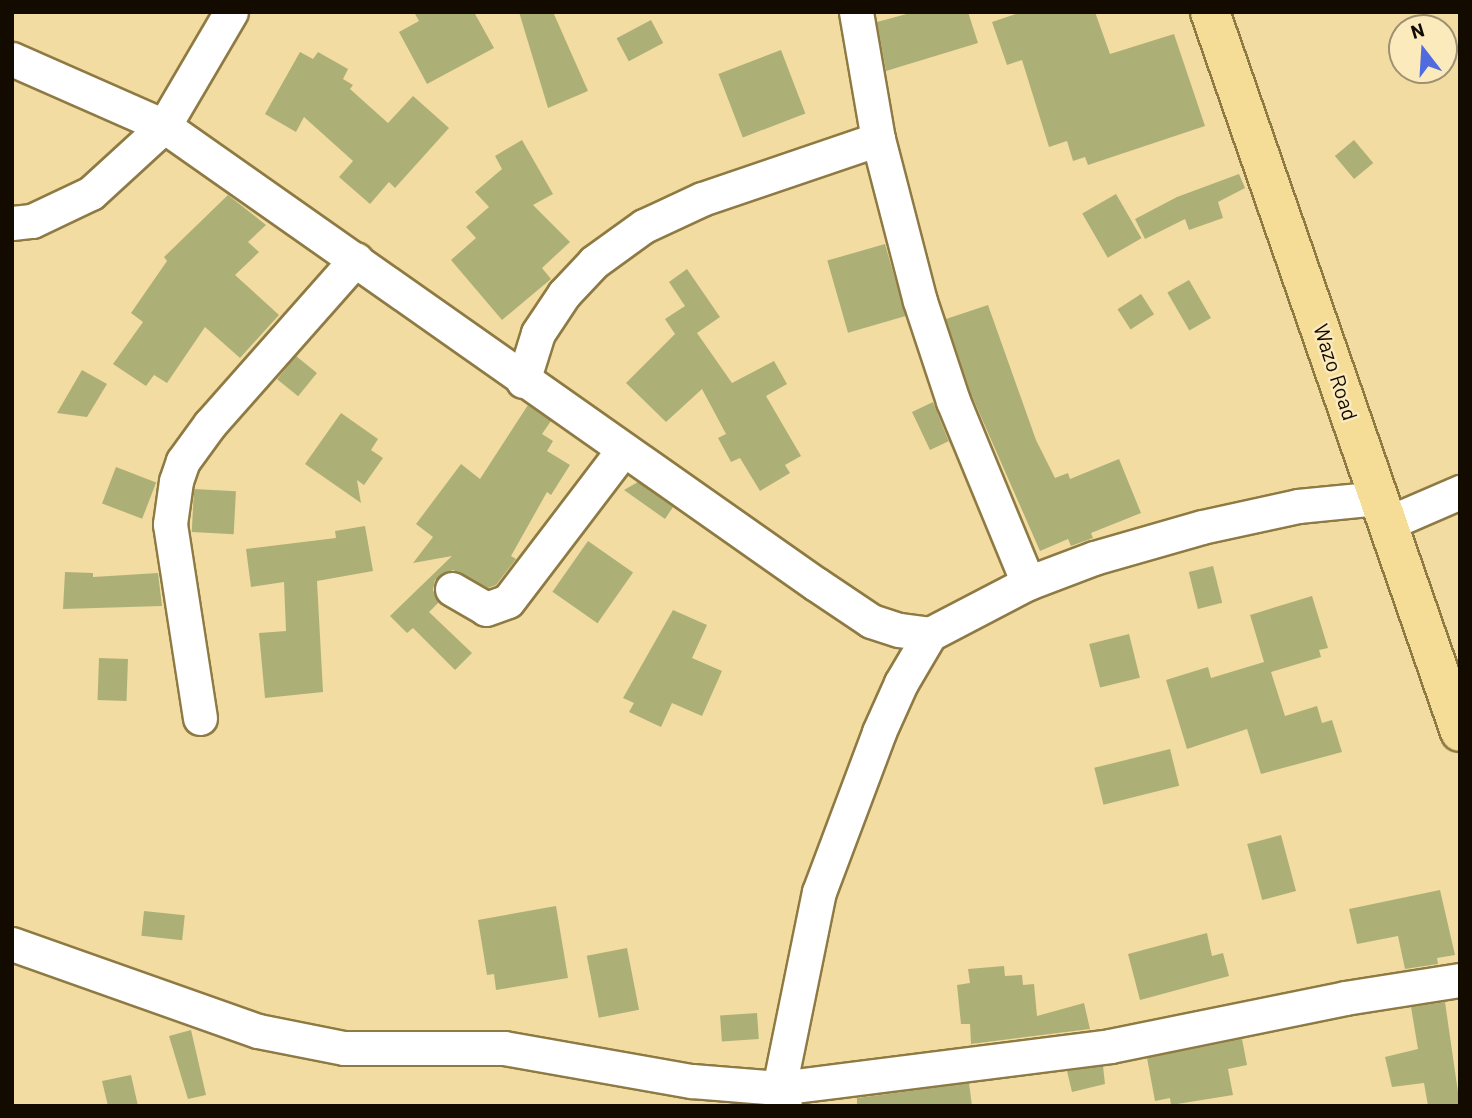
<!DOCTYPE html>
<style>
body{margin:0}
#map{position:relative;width:1472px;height:1118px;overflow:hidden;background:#f2dca2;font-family:Barlow,sans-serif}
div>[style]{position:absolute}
.building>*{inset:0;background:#adb076;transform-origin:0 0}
.roads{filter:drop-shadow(2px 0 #8e7a43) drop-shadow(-2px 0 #8e7a43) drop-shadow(0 2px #8e7a43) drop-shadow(0 -2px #8e7a43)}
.minor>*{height:33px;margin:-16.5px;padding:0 16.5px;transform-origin:16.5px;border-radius:16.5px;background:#fff}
.major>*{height:38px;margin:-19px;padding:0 19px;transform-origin:19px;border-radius:19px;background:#f5dd98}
span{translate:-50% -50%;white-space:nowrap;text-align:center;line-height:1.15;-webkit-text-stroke:5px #fbeabc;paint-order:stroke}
.street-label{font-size:21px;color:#130b00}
.frame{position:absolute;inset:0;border:14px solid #130b00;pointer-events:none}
.north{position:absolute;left:1388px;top:14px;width:70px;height:70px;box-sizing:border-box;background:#fbeabc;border:2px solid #9e9171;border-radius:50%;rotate:343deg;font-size:19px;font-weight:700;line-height:28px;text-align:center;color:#130b00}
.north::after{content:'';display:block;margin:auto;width:24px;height:32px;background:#506be0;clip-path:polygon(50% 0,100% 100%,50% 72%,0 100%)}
</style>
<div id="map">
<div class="building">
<div style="clip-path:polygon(414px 12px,474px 12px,494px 48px,427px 84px,399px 32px,419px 21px)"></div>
<div style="clip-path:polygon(519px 12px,553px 12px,588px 91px,548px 108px)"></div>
<div style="clip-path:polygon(914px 12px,968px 12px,978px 43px,886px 71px,877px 22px)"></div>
<div style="clip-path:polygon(1022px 12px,1095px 12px,1110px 54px,1174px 34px,1205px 126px,1088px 165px,1085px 157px,1073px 161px,1067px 141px,1049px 147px,1022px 60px,1007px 65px,992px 22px)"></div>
<div style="left:651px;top:20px;width:26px;height:39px;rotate:62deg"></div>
<div style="left:781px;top:50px;width:68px;height:67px;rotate:69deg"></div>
<div style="clip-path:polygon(300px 52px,313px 59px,318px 52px,348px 69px,343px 79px,353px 85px,350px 89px,388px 123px,413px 96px,449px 128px,395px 188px,389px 182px,370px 204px,339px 177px,353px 161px,304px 117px,296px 132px,265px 114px)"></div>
<div style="clip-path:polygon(522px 140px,553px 194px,533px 205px,570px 242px,542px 268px,551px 279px,502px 320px,451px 260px,476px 238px,466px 227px,489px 207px,475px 192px,502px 169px,495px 156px)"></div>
<div style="left:1354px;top:140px;width:30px;height:25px;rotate:50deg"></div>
<div style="clip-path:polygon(1239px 174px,1245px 188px,1218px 202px,1223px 218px,1189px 230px,1185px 219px,1145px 239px,1135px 219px,1177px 197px)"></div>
<div style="left:1116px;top:194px;width:51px;height:39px;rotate:60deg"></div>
<div style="clip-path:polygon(228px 195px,266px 225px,248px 242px,259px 252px,235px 275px,279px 315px,240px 358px,205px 327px,167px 383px,154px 375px,146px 386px,113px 364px,143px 322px,131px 313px,167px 261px,164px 257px)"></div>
<div style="left:885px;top:244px;width:75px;height:60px;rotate:74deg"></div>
<div style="clip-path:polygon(687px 269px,720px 317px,697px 333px,732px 383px,774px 361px,787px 384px,766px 396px,801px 456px,785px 465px,790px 473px,760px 491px,740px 458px,731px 462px,718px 438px,726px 434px,702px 389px,666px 422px,626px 383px,675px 334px,665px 319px,685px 306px,669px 282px)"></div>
<div style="left:1189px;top:280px;width:44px;height:25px;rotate:60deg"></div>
<div style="left:1141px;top:294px;width:24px;height:28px;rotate:57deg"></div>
<div style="clip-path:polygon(988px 305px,1036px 440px,1055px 478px,1068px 473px,1070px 479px,1119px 459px,1141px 513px,1091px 533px,1093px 538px,1071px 546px,1068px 539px,1040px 551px,971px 394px,946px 319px)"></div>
<div style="left:296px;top:356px;width:27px;height:30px;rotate:39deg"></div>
<div style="clip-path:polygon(82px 370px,107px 384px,87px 417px,57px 413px)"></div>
<div style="clip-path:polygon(933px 402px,951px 447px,949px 441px,930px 450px,912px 412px)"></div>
<div style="clip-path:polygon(528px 405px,551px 421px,542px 434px,553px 441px,547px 451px,570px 465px,551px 495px,547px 492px,511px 556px,516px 559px,496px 585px,488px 588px,453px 570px,435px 580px,433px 590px,439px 602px,429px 612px,472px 653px,455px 670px,413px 628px,407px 633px,390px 616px,452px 556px,413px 563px,433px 537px,416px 524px,461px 464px,480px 479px)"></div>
<div style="clip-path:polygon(341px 413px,378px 439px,371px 450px,383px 458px,364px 485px,357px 480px,361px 503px,305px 464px)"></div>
<div style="left:116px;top:467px;width:43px;height:39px;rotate:21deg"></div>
<div style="clip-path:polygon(638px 482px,673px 507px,665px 519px,624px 490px)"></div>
<div style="left:194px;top:489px;width:42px;height:43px;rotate:3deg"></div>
<div style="clip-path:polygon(365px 526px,373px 571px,317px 581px,323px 692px,265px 698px,259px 633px,286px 631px,284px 582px,251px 587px,246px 549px,336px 538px,335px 531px)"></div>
<div style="left:588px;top:541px;width:55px;height:62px;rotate:35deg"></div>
<div style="left:1213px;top:566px;width:38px;height:25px;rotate:76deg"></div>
<div style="clip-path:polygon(65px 572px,93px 573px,93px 577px,158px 573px,162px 606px,63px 609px)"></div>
<div style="clip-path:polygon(1312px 596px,1328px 648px,1319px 650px,1321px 657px,1271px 672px,1285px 716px,1317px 706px,1322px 723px,1332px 720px,1342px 752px,1261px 774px,1247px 729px,1187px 749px,1166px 680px,1208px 667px,1211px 678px,1264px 662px,1250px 615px)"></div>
<div style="clip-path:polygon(673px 610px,707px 625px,692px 658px,722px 671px,702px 716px,672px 703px,661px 727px,629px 712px,634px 703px,623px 698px)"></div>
<div style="left:1129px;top:634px;width:45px;height:41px;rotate:76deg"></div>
<div style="left:99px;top:658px;width:29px;height:42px;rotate:2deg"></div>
<div style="left:1170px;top:749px;width:38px;height:78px;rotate:76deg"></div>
<div style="left:1281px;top:835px;width:58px;height:35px;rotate:75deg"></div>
<div style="clip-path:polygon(1440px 890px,1455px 955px,1437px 958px,1438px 964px,1405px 969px,1398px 936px,1357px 944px,1349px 909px)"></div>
<div style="clip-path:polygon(556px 906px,568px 978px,496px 990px,494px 974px,487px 975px,478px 920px)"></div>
<div style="left:144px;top:911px;width:41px;height:25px;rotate:6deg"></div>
<div style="clip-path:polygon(1207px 933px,1212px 956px,1223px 953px,1229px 976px,1140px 1000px,1128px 954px)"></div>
<div style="left:627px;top:948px;width:63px;height:41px;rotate:79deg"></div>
<div style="clip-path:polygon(1004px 966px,1005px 976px,1022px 975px,1023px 985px,1034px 984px,1037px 1016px,1084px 1003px,1090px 1029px,971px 1044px,970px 1024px,961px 1024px,957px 985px,970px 983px,968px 969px)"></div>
<div style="clip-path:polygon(1445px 1002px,1460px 1106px,1428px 1106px,1424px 1083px,1392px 1087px,1385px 1057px,1418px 1049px,1411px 1007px)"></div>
<div style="left:757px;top:1013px;width:26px;height:37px;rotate:86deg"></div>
<div style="clip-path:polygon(191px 1030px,206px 1095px,188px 1099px,169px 1036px)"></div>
<div style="clip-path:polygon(1242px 1039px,1247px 1065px,1228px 1069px,1233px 1095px,1171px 1105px,1170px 1098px,1155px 1101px,1147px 1058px)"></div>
<div style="clip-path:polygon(1103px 1066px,1105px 1084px,1072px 1092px,1067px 1071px)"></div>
<div style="clip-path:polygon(131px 1075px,138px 1106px,108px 1106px,102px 1081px)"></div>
<div style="clip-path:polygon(969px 1083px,972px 1106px,857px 1106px,857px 1098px)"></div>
</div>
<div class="roads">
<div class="minor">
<div style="left:856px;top:12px;width:129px;rotate:80.2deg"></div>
<div style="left:878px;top:139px;width:167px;rotate:75.5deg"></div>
<div style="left:920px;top:301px;width:105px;rotate:71.7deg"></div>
<div style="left:953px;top:401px;width:197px;rotate:67.6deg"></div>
<div style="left:12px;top:59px;width:166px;rotate:23.8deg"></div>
<div style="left:164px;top:126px;width:797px;rotate:35.09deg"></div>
<div style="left:816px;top:584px;width:66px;rotate:33.9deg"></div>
<div style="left:871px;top:621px;width:29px;rotate:18deg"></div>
<div style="left:899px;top:630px;width:31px;rotate:7deg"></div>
<div style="left:930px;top:634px;width:110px;rotate:-27.5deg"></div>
<div style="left:1028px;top:583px;width:71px;rotate:-20.7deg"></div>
<div style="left:1094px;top:558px;width:112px;rotate:-16deg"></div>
<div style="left:1202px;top:527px;width:98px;rotate:-12.3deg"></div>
<div style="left:1298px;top:506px;width:80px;rotate:-5.7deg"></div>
<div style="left:12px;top:223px;width:20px;rotate:-6deg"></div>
<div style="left:32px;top:221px;width:65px;rotate:-25.4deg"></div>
<div style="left:91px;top:193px;width:99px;rotate:-42.5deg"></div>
<div style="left:164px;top:126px;width:132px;rotate:-59.6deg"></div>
<div style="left:523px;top:381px;width:50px;rotate:-72.6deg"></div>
<div style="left:538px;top:333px;width:47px;rotate:-56.3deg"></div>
<div style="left:564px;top:294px;width:44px;rotate:-46.8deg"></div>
<div style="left:594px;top:262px;width:62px;rotate:-35.8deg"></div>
<div style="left:644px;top:226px;width:64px;rotate:-25deg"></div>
<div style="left:702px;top:199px;width:186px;rotate:-18.8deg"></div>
<div style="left:1386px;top:524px;width:81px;rotate:-23.4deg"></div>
<div style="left:452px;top:589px;width:39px;rotate:30deg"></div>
<div style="left:486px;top:609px;width:23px;rotate:-20deg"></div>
<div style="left:508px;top:601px;width:190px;rotate:-52.7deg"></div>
<div style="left:200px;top:718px;width:196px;rotate:-98.8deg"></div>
<div style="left:170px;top:524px;width:43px;rotate:-82.1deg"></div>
<div style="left:176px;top:481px;width:21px;rotate:-71deg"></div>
<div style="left:183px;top:461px;width:46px;rotate:-53.9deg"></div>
<div style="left:210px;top:424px;width:220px;rotate:-48.5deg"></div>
<div style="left:12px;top:944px;width:261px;rotate:19.5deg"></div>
<div style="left:258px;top:1031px;width:88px;rotate:11.2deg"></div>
<div style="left:344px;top:1048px;width:160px"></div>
<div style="left:504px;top:1048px;width:191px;rotate:10deg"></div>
<div style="left:692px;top:1081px;width:87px;rotate:4.6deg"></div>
<div style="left:779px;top:1088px;width:334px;rotate:-7.2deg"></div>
<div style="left:1110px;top:1046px;width:240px;rotate:-11.5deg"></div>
<div style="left:1345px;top:998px;width:116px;rotate:-8.9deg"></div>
<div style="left:785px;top:1106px;width:19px;rotate:-108deg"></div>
<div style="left:779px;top:1088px;width:200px;rotate:-78.5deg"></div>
<div style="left:819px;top:892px;width:171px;rotate:-69.4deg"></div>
<div style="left:879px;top:732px;width:54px;rotate:-65.8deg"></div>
<div style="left:901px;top:683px;width:57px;rotate:-59.4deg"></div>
</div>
<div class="major">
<div style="left:1210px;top:12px;width:762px;rotate:70.85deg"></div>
</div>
</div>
<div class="street-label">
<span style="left:1336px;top:372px;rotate:72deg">Wazo Road</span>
</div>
<div class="frame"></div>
<div class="north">N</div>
</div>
